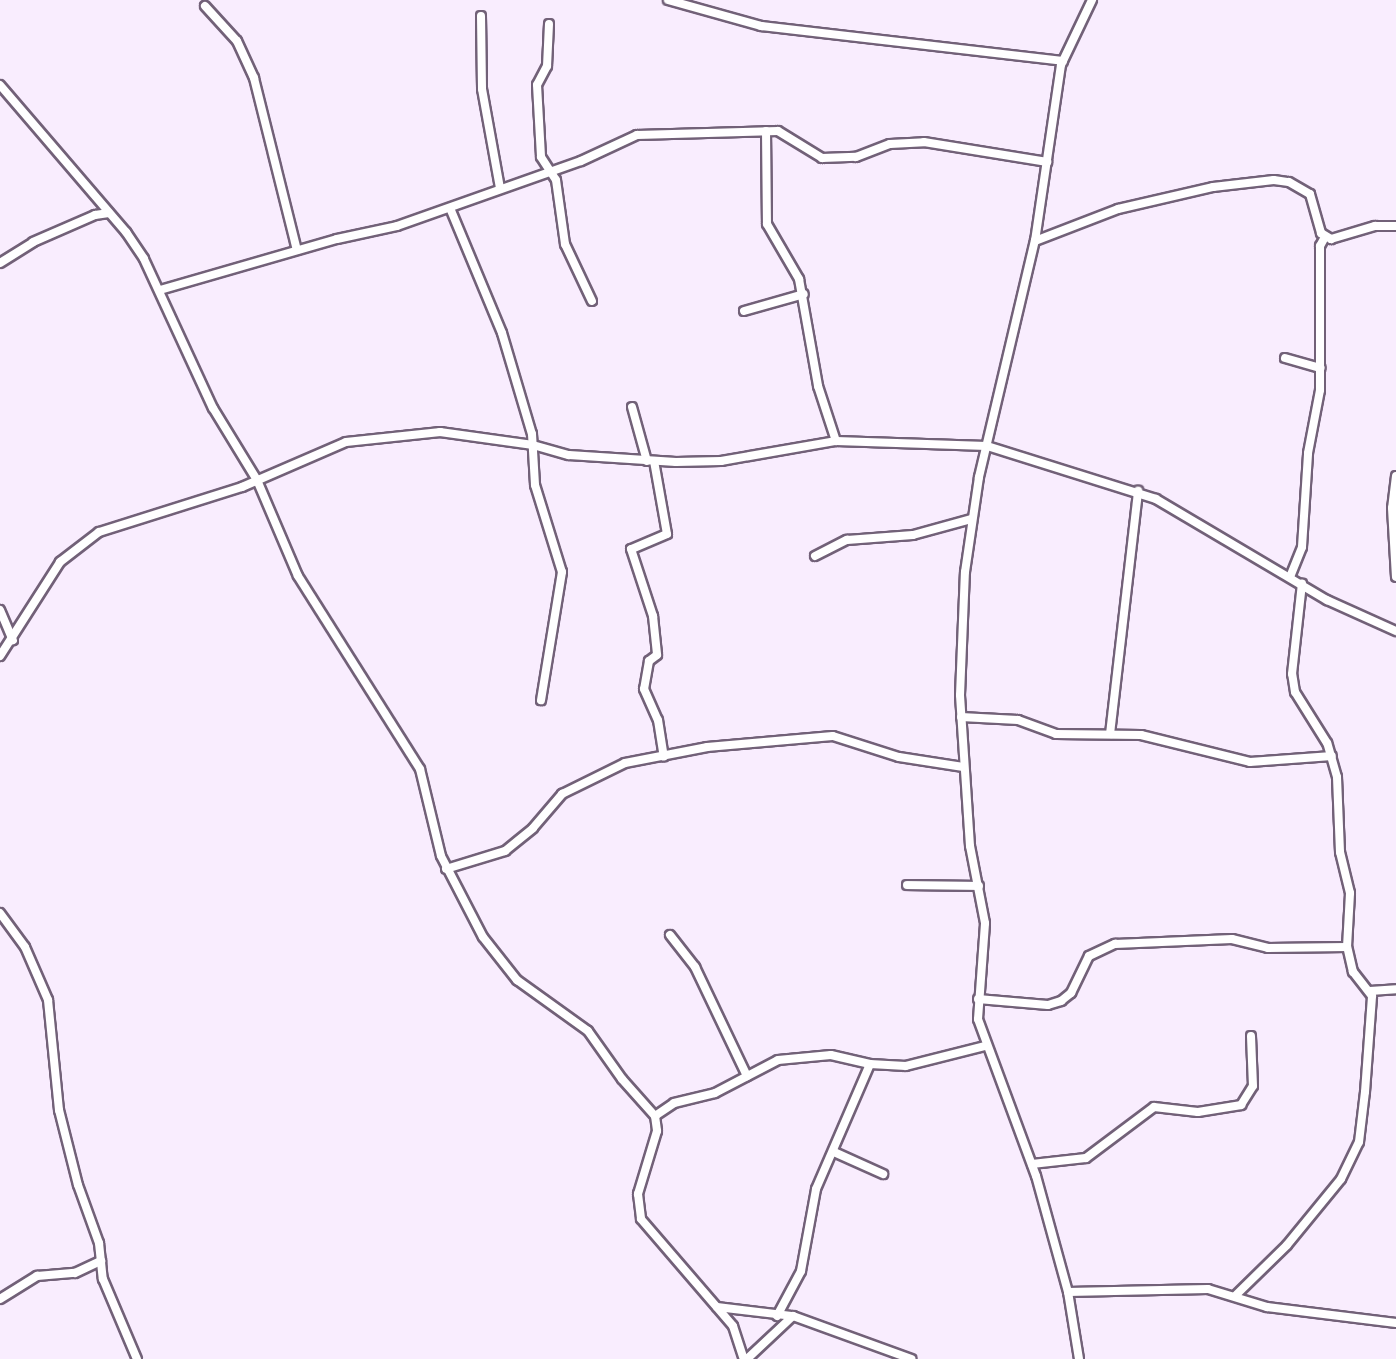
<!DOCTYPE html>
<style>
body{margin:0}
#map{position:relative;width:1396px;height:1359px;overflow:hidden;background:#f9edfe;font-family:Quicksand,sans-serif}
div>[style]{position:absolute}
.roads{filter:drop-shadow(2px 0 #726178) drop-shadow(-2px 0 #726178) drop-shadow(0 2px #726178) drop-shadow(0 -2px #726178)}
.minor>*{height:8px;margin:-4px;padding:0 4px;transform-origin:4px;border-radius:4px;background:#fff}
span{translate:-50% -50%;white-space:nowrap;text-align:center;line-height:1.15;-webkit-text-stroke:6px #f9edfe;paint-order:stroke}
</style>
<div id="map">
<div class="roads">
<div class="minor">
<div style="left:668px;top:0;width:97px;rotate:15.6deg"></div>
<div style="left:761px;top:26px;width:304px;rotate:6.6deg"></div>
<div style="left:205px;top:6px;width:47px;rotate:47.6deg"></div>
<div style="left:237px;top:41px;width:41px;rotate:65.3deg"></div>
<div style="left:254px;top:78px;width:177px;rotate:76deg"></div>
<div style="left:481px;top:16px;width:73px;rotate:89.2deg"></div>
<div style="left:482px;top:89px;width:101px;rotate:79.7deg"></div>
<div style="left:549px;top:24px;width:42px;rotate:92.7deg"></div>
<div style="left:547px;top:66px;width:21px;rotate:118deg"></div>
<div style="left:537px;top:85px;width:72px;rotate:86.8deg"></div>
<div style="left:541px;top:157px;width:27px;rotate:57deg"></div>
<div style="left:556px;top:180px;width:65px;rotate:82deg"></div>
<div style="left:565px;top:244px;width:63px;rotate:64.7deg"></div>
<div style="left:0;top:85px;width:194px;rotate:49.4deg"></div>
<div style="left:126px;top:232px;width:32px;rotate:56deg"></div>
<div style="left:144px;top:259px;width:164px;rotate:65.2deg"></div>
<div style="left:213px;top:408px;width:84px;rotate:58.6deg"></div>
<div style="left:257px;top:480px;width:104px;rotate:66.9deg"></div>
<div style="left:298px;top:576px;width:228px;rotate:57.7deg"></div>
<div style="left:420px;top:769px;width:89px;rotate:76.4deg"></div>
<div style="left:441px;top:856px;width:91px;rotate:62.6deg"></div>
<div style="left:483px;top:937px;width:55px;rotate:51.7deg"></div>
<div style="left:517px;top:980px;width:87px;rotate:35.7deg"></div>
<div style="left:588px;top:1031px;width:59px;rotate:54.7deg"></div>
<div style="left:622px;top:1079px;width:50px;rotate:48.3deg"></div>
<div style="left:655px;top:1116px;width:15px;rotate:82deg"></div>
<div style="left:657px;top:1131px;width:66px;rotate:106.8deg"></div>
<div style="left:638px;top:1194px;width:25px;rotate:83deg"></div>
<div style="left:641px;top:1219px;width:141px;rotate:49.3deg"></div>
<div style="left:733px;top:1326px;width:35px;rotate:72deg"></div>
<div style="left:766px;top:131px;width:93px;rotate:89.4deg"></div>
<div style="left:767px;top:224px;width:64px;rotate:59.8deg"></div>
<div style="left:799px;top:279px;width:109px;rotate:79.9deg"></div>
<div style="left:818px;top:386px;width:58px;rotate:71.9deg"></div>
<div style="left:450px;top:208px;width:135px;rotate:67.4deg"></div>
<div style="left:502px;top:333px;width:105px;rotate:73.5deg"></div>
<div style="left:532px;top:434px;width:51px;rotate:86.6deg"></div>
<div style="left:535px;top:485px;width:91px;rotate:72.8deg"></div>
<div style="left:562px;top:572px;width:130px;rotate:99.3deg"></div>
<div style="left:1035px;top:241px;width:89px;rotate:-21.1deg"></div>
<div style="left:1118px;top:209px;width:98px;rotate:-13deg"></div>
<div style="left:1213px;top:187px;width:61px;rotate:-6.5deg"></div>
<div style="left:1274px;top:180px;width:15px;rotate:8deg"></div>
<div style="left:1289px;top:182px;width:24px;rotate:30deg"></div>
<div style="left:1310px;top:194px;width:41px;rotate:74.2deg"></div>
<div style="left:1321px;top:233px;width:12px;rotate:31deg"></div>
<div style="left:1331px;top:239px;width:46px;rotate:-16.5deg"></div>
<div style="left:1375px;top:226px;width:21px"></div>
<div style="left:0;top:263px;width:39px;rotate:-32deg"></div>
<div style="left:33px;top:242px;width:68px;rotate:-23.5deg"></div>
<div style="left:95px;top:215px;width:14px;rotate:-8deg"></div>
<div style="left:160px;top:290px;width:184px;rotate:-16.1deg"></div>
<div style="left:337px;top:239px;width:61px;rotate:-12.2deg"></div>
<div style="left:397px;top:226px;width:195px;rotate:-19.5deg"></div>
<div style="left:581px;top:161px;width:62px;rotate:-24.9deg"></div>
<div style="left:637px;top:135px;width:141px;rotate:-1.6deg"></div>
<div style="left:778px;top:131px;width:52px;rotate:31.5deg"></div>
<div style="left:822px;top:158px;width:34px;rotate:-2deg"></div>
<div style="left:856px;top:157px;width:36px;rotate:-21deg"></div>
<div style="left:890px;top:144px;width:34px;rotate:-3deg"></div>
<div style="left:924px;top:142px;width:125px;rotate:9.2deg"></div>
<div style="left:744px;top:311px;width:62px;rotate:-15.8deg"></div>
<div style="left:1285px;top:358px;width:37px;rotate:16deg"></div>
<div style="left:632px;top:407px;width:56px;rotate:74.5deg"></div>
<div style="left:654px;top:461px;width:74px;rotate:79.9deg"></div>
<div style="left:667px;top:534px;width:39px;rotate:157deg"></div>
<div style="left:631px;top:549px;width:71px;rotate:71.8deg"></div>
<div style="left:653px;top:616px;width:39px;rotate:84deg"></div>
<div style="left:657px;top:655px;width:10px;rotate:143deg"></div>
<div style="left:649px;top:661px;width:28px;rotate:100deg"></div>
<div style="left:644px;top:689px;width:34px;rotate:66deg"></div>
<div style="left:658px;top:720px;width:37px;rotate:81deg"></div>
<div style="left:1396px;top:476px;width:32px;rotate:97deg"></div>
<div style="left:1392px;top:508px;width:69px;rotate:86.7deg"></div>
<div style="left:815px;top:556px;width:36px;rotate:-27deg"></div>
<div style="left:847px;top:540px;width:66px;rotate:-4.3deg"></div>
<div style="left:913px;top:535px;width:60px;rotate:-15.4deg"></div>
<div style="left:1290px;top:577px;width:32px;rotate:-68deg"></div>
<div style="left:1302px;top:547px;width:94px;rotate:-86.3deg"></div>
<div style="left:1308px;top:453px;width:64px;rotate:-79.2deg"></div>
<div style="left:1320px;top:390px;width:144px;rotate:-90deg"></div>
<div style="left:1320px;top:246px;width:10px;rotate:-61deg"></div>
<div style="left:0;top:610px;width:33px;rotate:67deg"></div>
<div style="left:0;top:656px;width:112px;rotate:-57.4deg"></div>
<div style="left:60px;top:562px;width:49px;rotate:-37.6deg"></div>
<div style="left:99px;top:532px;width:150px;rotate:-17.5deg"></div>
<div style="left:242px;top:487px;width:113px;rotate:-23.4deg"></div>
<div style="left:346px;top:442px;width:95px;rotate:-6.1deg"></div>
<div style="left:440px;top:432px;width:94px;rotate:8deg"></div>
<div style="left:533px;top:445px;width:37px;rotate:16deg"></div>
<div style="left:569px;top:455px;width:107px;rotate:3.7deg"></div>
<div style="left:676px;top:462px;width:45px;rotate:-1.3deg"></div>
<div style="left:721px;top:461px;width:117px;rotate:-9.9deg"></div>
<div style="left:836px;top:441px;width:151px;rotate:1.9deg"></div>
<div style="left:987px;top:446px;width:177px;rotate:17.4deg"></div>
<div style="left:1156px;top:499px;width:199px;rotate:30.6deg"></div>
<div style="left:1327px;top:600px;width:76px;rotate:24.2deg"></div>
<div style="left:961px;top:717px;width:57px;rotate:3deg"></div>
<div style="left:1018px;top:720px;width:40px;rotate:20.2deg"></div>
<div style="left:1056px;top:734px;width:85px;rotate:0.7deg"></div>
<div style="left:1141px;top:735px;width:112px;rotate:13.9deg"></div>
<div style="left:1250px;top:762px;width:82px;rotate:-4.2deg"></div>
<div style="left:1110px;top:734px;width:245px;rotate:-83.4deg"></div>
<div style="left:446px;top:869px;width:62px;rotate:-17deg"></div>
<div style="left:505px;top:851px;width:36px;rotate:-39deg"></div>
<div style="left:533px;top:828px;width:45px;rotate:-49.5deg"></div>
<div style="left:562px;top:794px;width:70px;rotate:-26.2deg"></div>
<div style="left:625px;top:763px;width:84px;rotate:-11deg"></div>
<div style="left:707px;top:747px;width:126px;rotate:-5deg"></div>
<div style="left:833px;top:736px;width:69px;rotate:17.7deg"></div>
<div style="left:899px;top:757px;width:65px;rotate:8.9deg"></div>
<div style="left:907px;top:885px;width:72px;rotate:0.8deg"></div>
<div style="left:0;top:913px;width:42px;rotate:53.7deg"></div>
<div style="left:25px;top:947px;width:58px;rotate:66.5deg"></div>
<div style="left:48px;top:1000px;width:111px;rotate:84.3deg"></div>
<div style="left:59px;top:1110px;width:77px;rotate:75.8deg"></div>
<div style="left:78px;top:1185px;width:62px;rotate:70.1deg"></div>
<div style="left:99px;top:1243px;width:36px;rotate:84deg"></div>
<div style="left:103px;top:1279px;width:87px;rotate:67deg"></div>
<div style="left:670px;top:935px;width:41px;rotate:52deg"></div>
<div style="left:695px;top:967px;width:121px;rotate:64.5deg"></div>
<div style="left:1370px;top:991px;width:26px;rotate:-4deg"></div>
<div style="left:978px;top:999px;width:70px;rotate:4.9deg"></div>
<div style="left:1048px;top:1005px;width:14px;rotate:-17deg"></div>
<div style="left:1061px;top:1001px;width:13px;rotate:-39deg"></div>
<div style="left:1071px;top:993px;width:41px;rotate:-64.1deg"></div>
<div style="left:1089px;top:956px;width:29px;rotate:-25deg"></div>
<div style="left:1115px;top:944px;width:117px;rotate:-2.4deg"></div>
<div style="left:1232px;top:939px;width:37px;rotate:14deg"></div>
<div style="left:1268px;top:948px;width:79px;rotate:-0.7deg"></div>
<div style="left:655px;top:1116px;width:23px;rotate:-34deg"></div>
<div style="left:674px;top:1103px;width:42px;rotate:-13.7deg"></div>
<div style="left:715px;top:1093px;width:71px;rotate:-27.6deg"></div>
<div style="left:778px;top:1060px;width:53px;rotate:-5.4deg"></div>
<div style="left:831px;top:1055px;width:40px;rotate:13deg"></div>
<div style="left:870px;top:1064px;width:36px;rotate:3deg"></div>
<div style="left:906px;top:1066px;width:81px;rotate:-14.2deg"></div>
<div style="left:834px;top:1152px;width:54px;rotate:24.2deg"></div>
<div style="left:1032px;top:1164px;width:54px;rotate:-6.3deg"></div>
<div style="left:1086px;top:1158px;width:85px;rotate:-36.9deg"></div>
<div style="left:1154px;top:1107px;width:44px;rotate:6.5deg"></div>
<div style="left:1198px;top:1112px;width:44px;rotate:-9.2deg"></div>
<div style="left:1241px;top:1105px;width:22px;rotate:-58deg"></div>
<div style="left:1253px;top:1086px;width:50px;rotate:-92.3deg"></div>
<div style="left:1068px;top:1292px;width:140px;rotate:-1.2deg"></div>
<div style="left:1208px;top:1289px;width:62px;rotate:17deg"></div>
<div style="left:1267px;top:1307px;width:130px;rotate:7.1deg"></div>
<div style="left:1236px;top:1295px;width:71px;rotate:-44.4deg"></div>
<div style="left:1287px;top:1245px;width:85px;rotate:-50.7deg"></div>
<div style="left:1341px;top:1179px;width:41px;rotate:-64.1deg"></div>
<div style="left:1359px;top:1142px;width:50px;rotate:-83.2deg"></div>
<div style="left:1365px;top:1092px;width:96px;rotate:-85.8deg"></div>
<div style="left:1372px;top:996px;width:31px;rotate:-128deg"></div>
<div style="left:1353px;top:972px;width:26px;rotate:-103deg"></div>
<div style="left:1347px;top:947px;width:54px;rotate:-86.8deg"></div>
<div style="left:1350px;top:893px;width:42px;rotate:-103.7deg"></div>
<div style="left:1340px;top:852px;width:75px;rotate:-92.3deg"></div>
<div style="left:1337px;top:777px;width:35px;rotate:-106deg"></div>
<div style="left:1327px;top:743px;width:60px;rotate:-122.1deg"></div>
<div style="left:1295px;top:692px;width:18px;rotate:-99deg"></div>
<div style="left:1292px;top:674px;width:91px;rotate:-83.7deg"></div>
<div style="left:0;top:1299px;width:44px;rotate:-31.9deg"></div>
<div style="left:37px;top:1276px;width:38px;rotate:-5deg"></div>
<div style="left:75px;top:1273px;width:29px;rotate:-25deg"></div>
<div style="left:717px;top:1307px;width:77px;rotate:6.8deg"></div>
<div style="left:793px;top:1316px;width:126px;rotate:20deg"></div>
<div style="left:777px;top:1316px;width:51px;rotate:-61.9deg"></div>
<div style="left:801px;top:1271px;width:83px;rotate:-79.6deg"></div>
<div style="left:816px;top:1189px;width:136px;rotate:-66.6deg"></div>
<div style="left:747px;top:1359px;width:63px;rotate:-43.1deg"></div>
<div style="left:1079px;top:1359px;width:68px;rotate:-99.3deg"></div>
<div style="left:1068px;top:1292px;width:120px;rotate:-105.4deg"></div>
<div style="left:1036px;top:1176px;width:167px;rotate:-110.3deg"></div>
<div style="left:978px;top:1019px;width:96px;rotate:-85.8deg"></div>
<div style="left:985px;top:923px;width:78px;rotate:-101deg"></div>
<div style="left:970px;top:846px;width:151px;rotate:-93.8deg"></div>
<div style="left:960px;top:695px;width:123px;rotate:-87.7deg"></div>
<div style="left:965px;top:572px;width:96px;rotate:-81.6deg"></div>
<div style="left:979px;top:477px;width:243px;rotate:-76.7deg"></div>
<div style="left:1035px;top:241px;width:178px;rotate:-81.6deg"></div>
<div style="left:1061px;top:65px;width:72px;rotate:-64.5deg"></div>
</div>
</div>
</div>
